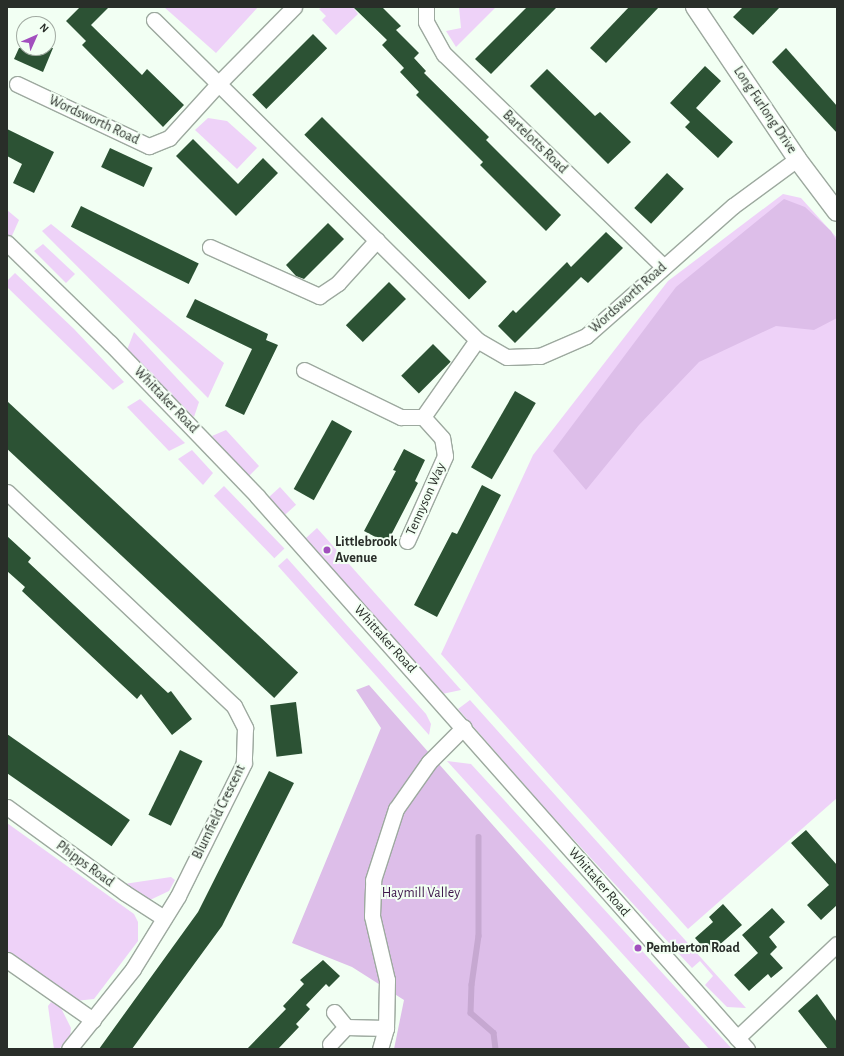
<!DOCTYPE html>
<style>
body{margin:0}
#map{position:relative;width:844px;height:1056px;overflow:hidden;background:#f2fff3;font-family:"Alegreya Sans",sans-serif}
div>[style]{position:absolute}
.green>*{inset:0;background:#eed2f8;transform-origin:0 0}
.forest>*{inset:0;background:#ddbee9}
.stream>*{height:5.5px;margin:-2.75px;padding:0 2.75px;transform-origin:2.75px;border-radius:2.75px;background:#c6a8d1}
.building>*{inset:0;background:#2c5234;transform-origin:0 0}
.roads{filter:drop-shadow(1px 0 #9da99f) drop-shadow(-1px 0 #9da99f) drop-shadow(0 1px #9da99f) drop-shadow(0 -1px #9da99f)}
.minor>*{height:15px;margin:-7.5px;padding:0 7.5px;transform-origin:7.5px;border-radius:7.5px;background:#fff}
.tertiary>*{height:18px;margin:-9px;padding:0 9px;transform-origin:9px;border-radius:9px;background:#fff}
.dots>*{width:11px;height:11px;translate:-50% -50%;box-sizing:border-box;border:2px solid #f2fff3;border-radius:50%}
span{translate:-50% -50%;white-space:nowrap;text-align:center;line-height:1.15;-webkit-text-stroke:4px #f2fff3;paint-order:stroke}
.street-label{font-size:14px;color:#292e29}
.poi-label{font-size:14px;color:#292e29;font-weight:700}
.left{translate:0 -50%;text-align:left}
.park-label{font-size:14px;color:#3d164a}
.frame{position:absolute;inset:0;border:8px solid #292e29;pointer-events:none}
.north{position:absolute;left:16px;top:16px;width:40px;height:40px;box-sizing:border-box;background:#f2fff3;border:1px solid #a2aba2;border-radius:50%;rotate:45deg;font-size:11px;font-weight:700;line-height:16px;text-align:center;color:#292e29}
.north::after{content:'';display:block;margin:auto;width:14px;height:18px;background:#a24fbe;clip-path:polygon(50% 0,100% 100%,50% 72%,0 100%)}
</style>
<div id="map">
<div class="green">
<div style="clip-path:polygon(164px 7px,258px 7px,216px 53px)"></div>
<div style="clip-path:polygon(323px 7px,353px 7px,358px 14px,336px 35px,322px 20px,326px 16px,319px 9px)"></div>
<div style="clip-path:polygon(459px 7px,496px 7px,456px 47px,446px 31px,461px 28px)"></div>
<div style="clip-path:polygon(208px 118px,227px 121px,257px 148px,237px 169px,195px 130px)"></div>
<div style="clip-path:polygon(783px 194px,801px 198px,837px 238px,837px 798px,688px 929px,441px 654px,533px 455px,668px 281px)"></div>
<div style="clip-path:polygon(7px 210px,19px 220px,11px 238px,7px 235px)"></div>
<div style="clip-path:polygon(51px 224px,224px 363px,208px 398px,42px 231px)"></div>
<div style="clip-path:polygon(43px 244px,75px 274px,66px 283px,34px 251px)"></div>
<div style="clip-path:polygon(15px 273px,74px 329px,124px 382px,113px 390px,7px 287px,7px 281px)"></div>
<div style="clip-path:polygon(134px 332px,199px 402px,194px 417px,127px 350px)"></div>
<div style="clip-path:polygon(140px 399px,185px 443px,169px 451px,127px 407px)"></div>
<div style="clip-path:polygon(226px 430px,259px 466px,248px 477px,212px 436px)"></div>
<div style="clip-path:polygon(192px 450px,213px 473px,203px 485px,178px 459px)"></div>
<div style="left:224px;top:486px;width:87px;height:14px;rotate:46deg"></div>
<div style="left:280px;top:487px;width:24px;height:17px;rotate:48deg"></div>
<div style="clip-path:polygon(317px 528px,461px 690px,442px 694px,306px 538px)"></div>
<div style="clip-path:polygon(287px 558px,426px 714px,431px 724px,429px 735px,278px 566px)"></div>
<div style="clip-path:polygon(470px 700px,746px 1008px,727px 1007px,705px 985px,713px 976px,700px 961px,692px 968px,543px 806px,458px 709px)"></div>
<div style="clip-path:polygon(447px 761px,471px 764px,732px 1049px,709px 1049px)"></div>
<div style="clip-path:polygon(7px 823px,134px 914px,138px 922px,138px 941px,94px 999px,75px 1001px,7px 955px)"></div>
<div style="clip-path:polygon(171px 877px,175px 880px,169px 891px,150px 900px,142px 900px,124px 884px)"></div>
<div style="clip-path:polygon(51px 1002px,61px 1008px,71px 1028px,70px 1037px,59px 1049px,54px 1049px,48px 1006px)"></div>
</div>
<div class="forest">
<div style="clip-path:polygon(784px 199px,805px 207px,831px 231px,837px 242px,837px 318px,814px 330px,776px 326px,699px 362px,639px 425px,586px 490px,553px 451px,676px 287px)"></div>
<div style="clip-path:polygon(369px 685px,691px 1049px,394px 1049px,404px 1000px,352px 967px,292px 943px,381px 728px,356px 690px)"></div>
</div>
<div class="stream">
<div style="left:479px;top:837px;width:99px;rotate:90deg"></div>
<div style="left:479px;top:936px;width:49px;rotate:98.1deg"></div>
<div style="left:472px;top:985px;width:28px;rotate:92deg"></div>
<div style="left:471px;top:1013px;width:30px;rotate:41deg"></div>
<div style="left:494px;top:1033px;width:16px;rotate:83deg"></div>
</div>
<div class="building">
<div style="clip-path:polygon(80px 7px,109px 7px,91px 25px,142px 75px,147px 69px,184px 105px,163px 127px,82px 45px,86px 41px,66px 21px)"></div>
<div style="clip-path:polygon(353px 7px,382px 7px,401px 26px,396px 30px,419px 53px,414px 58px,426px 71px,424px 73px,489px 137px,486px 140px,561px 215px,546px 231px,480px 165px,483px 162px,416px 95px,419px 92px,400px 72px,404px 68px,382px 45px,387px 40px)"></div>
<div style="clip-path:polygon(527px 7px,557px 7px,491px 74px,475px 59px)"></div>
<div style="clip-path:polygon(629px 7px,659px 7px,606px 63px,590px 48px)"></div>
<div style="clip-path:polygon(743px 7px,780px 7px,753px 35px,733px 17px)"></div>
<div style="left:313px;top:34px;width:20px;height:86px;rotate:45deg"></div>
<div style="clip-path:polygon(19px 48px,53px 48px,43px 72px,14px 59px)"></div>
<div style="clip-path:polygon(786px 48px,837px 106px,837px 133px,772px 62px)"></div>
<div style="clip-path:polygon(705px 66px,721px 81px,696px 108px,733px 142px,718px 158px,685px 127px,690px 122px,670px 103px)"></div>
<div style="clip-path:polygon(547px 69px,595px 116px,600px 112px,631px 142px,608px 164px,530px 86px)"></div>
<div style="left:322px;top:117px;width:233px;height:25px;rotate:45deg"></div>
<div style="clip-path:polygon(7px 129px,54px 152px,34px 193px,13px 183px,22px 164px,7px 156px)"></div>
<div style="clip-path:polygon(193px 139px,238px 184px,263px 158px,278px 173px,236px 216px,176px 156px)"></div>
<div style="left:110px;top:148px;width:47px;height:21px;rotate:25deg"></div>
<div style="left:667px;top:173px;width:23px;height:48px;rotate:43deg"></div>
<div style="left:81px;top:206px;width:131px;height:23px;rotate:26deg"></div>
<div style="clip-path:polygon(328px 223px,344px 239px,304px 279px,296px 276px,286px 265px)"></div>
<div style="clip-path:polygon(606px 232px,623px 248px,588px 283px,581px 277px,515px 343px,498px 326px,513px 310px,516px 313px,567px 262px,571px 267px)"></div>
<div style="left:389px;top:282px;width:24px;height:61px;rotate:45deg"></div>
<div style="clip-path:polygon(195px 299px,268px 334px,266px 340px,278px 345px,244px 415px,225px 406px,252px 349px,186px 317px)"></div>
<div style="left:433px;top:344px;width:25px;height:45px;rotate:45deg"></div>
<div style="left:515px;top:391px;width:24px;height:88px;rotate:30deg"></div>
<div style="left:7px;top:401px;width:398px;height:35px;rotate:43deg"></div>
<div style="left:332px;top:420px;width:23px;height:79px;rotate:29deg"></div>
<div style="clip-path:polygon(404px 449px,425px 460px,415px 481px,418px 483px,387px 543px,364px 531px,396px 471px,393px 470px)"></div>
<div style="clip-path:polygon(482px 485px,501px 495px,437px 617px,414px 605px,452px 532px,457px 534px)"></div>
<div style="clip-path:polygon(7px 536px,31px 558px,28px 562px,168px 693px,171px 691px,192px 719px,172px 735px,141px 694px,137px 699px,22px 591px,25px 587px,7px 571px)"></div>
<div style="left:296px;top:702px;width:52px;height:26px;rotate:83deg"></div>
<div style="left:7px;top:734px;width:150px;height:32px;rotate:35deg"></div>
<div style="left:180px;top:750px;width:25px;height:72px;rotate:26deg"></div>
<div style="clip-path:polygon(269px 771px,294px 783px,222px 926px,132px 1049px,99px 1049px,198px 912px)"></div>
<div style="clip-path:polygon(806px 830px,837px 865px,837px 905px,821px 920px,807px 905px,829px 885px,791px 843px)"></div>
<div style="clip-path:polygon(723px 904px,742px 925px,709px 954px,695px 938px,713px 922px,709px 917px)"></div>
<div style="clip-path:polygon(772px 908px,785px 922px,769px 937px,777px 947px,770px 954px,783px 968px,771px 978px,768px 974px,749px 991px,734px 975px,758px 953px,742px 935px)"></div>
<div style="clip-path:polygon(323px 960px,340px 976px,329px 987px,326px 984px,306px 1005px,310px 1009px,296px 1024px,299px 1027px,278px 1049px,247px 1049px,286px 1009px,283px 1006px,304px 984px,300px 980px)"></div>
<div style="clip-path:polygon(817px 994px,837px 1022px,837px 1049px,828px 1049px,798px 1011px)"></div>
</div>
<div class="roads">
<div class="minor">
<div style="left:426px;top:7px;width:15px;rotate:90deg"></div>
<div style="left:426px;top:22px;width:37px;rotate:61deg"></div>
<div style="left:444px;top:54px;width:305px;rotate:44.1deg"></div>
<div style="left:154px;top:20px;width:455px;rotate:44.7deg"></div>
<div style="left:477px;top:340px;width:34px;rotate:30deg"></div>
<div style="left:507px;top:357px;width:33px;rotate:-2deg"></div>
<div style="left:540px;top:356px;width:50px;rotate:-23.5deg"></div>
<div style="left:586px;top:336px;width:196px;rotate:-41.5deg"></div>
<div style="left:733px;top:206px;width:79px;rotate:-36.3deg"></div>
<div style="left:17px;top:84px;width:146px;rotate:25.2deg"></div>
<div style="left:149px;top:146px;width:22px;rotate:-22deg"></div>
<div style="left:169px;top:138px;width:74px;rotate:-47.7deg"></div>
<div style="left:219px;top:83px;width:107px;rotate:-45.4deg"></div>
<div style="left:7px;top:243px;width:144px;rotate:44.2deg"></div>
<div style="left:110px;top:343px;width:212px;rotate:46.1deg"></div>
<div style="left:257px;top:496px;width:739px;rotate:48.46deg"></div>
<div style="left:210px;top:247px;width:120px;rotate:24.2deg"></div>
<div style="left:319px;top:296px;width:23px;rotate:-34deg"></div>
<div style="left:338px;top:283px;width:58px;rotate:-47.8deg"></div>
<div style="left:304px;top:370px;width:108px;rotate:25.9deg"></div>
<div style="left:401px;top:417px;width:22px"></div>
<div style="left:423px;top:417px;width:94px;rotate:-55deg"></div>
<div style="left:7px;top:492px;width:312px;rotate:43.3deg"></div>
<div style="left:234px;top:706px;width:25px;rotate:63deg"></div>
<div style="left:245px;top:728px;width:35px;rotate:92deg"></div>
<div style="left:244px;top:763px;width:148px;rotate:116.4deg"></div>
<div style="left:178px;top:896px;width:86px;rotate:121.7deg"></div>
<div style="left:133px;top:969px;width:102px;rotate:128.7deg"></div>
<div style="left:407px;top:541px;width:93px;rotate:-65.9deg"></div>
<div style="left:445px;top:456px;width:18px;rotate:-99deg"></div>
<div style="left:442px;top:438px;width:28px;rotate:-132deg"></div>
<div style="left:7px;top:807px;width:146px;rotate:36.1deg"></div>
<div style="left:125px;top:893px;width:46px;rotate:32.7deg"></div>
<div style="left:7px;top:960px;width:105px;rotate:34.9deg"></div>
<div style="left:334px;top:1012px;width:19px;rotate:51deg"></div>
<div style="left:737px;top:1038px;width:137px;rotate:-43.2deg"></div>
<div style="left:330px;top:1044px;width:23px;rotate:-47deg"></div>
<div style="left:346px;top:1027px;width:40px;rotate:1.4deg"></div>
<div style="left:380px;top:1049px;width:22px;rotate:-74deg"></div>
<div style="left:386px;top:1028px;width:48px;rotate:-88.8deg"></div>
<div style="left:387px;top:980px;width:66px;rotate:-103.2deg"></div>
<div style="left:372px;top:916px;width:36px;rotate:-88deg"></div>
<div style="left:373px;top:880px;width:75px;rotate:-72.1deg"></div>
<div style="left:396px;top:809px;width:57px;rotate:-54.9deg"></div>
<div style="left:429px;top:762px;width:49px;rotate:-45deg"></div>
</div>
<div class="tertiary">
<div style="left:695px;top:7px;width:183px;rotate:56.1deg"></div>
<div style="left:797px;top:159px;width:66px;rotate:53deg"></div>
</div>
</div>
<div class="dots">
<div style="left:327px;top:550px;background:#a24fbe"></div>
<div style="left:638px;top:948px;background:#a24fbe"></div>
</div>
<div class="street-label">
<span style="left:765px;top:110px;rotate:56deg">Long Furlong Drive</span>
<span style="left:94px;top:120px;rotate:25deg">Wordsworth Road</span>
<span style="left:535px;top:142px;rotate:44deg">Bartelotts Road</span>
<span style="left:628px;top:298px;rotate:-42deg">Wordsworth Road</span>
<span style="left:166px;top:400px;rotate:46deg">Whittaker Road</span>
<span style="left:426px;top:499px;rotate:-66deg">Tennyson Way</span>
<span style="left:385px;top:639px;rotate:48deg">Whittaker Road</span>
<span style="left:219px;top:812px;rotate:-64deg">Blumfield Crescent</span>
<span style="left:85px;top:864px;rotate:36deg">Phipps Road</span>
<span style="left:599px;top:882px;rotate:49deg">Whittaker Road</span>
</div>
<div class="poi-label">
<span class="left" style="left:335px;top:550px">Littlebrook<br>Avenue</span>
<span class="left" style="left:646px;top:948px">Pemberton Road</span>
</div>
<div class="park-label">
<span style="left:421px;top:893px">Haymill Valley</span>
</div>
<div class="frame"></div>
<div class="north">N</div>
</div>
